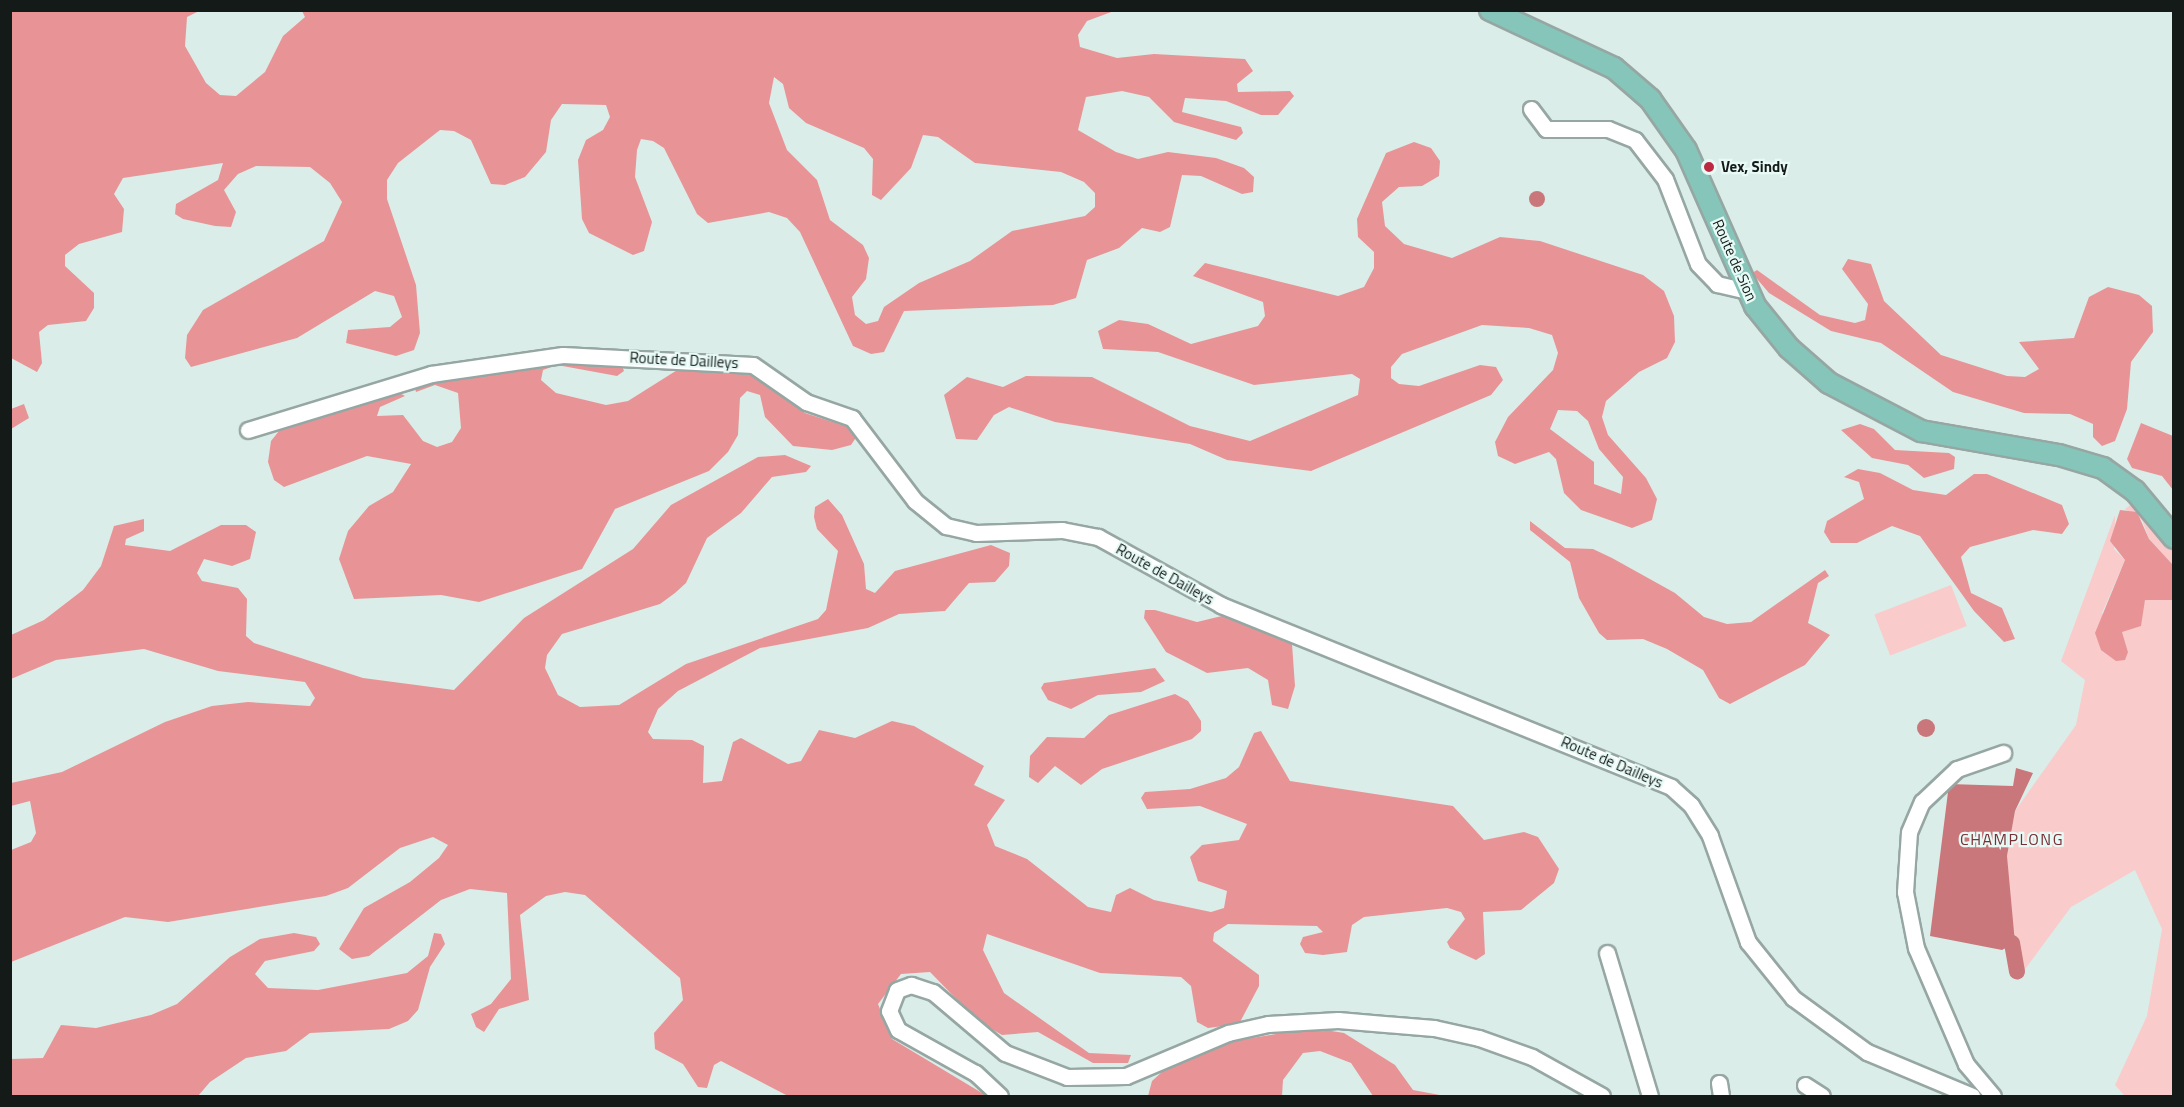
<!DOCTYPE html>
<style>
body{margin:0}
#map{position:relative;width:2184px;height:1107px;overflow:hidden;background:#dbede8;font-family:"Titillium Web",sans-serif}
div>[style]{position:absolute}
.green>*{inset:0;background:#f9cbcb;transform-origin:0 0}
.forest>*{inset:0;background:#e89497}
.water>*{inset:0;background:#c9777a}
.round{border-radius:50%}
.canal>*{height:16px;margin:-8px;padding:0 8px;transform-origin:8px;border-radius:8px;background:#c9777a}
.roads{filter:drop-shadow(2px 0 #96a7a3) drop-shadow(-2px 0 #96a7a3) drop-shadow(0 2px #96a7a3) drop-shadow(0 -2px #96a7a3)}
.minor>*{height:15px;margin:-7.5px;padding:0 7.5px;transform-origin:7.5px;border-radius:7.5px;background:#fff}
.major>*{height:20px;margin:-10px;padding:0 10px;transform-origin:10px;border-radius:10px;background:#86c5b9}
.dots>*{width:16px;height:16px;translate:-50% -50%;box-sizing:border-box;border:3px solid #e8faf6;border-radius:50%}
span{translate:-50% -50%;white-space:nowrap;text-align:center;line-height:1.15;-webkit-text-stroke:4.5px #e8faf6;paint-order:stroke}
.poi-label{font-size:15px;color:#141a18;font-weight:700}
.left{translate:0 -50%;text-align:left}
.street-label{font-size:15px;color:#141a18}
.neighbourhood-label{font-size:16px;color:#783036;letter-spacing:1.5px}
.frame{position:absolute;inset:0;border:12px solid #141a18;pointer-events:none}
</style>
<div id="map">
<div class="green">
<div style="clip-path:polygon(2132px 504px,2173px 552px,2173px 565px,2149px 539px,2142px 520px,2125px 509px)"></div>
<div style="clip-path:polygon(2115px 515px,2114px 549px,2125px 560px,2102px 613px,2128px 652px,2122px 632px,2141px 614px,2145px 600px,2173px 600px,2173px 1096px,2125px 1096px,2115px 1085px,2147px 1016px,2162px 929px,2135px 870px,2071px 907px,2023px 972px,2009px 916px,2007px 856px,2015px 811px,2076px 725px,2085px 680px,2061px 661px)"></div>
<div style="left:1951px;top:585px;width:44px;height:82px;rotate:69deg"></div>
</div>
<div class="forest">
<div style="clip-path:polygon(evenodd,10px 11px,199px 11px,187px 17px,185px 46px,206px 83px,220px 95px,236px 96px,265px 72px,283px 36px,305px 17px,302px 11px,1114px 11px,1087px 21px,1078px 35px,1080px 47px,1117px 58px,1154px 54px,1245px 59px,1253px 71px,1237px 84px,1238px 92px,1290px 91px,1294px 96px,1278px 115px,1261px 115px,1226px 101px,1185px 98px,1182px 112px,1241px 127px,1243px 133px,1236px 140px,1174px 122px,1149px 97px,1122px 91px,1086px 97px,1078px 130px,1116px 152px,1138px 159px,1168px 152px,1216px 158px,1244px 168px,1254px 177px,1253px 192px,1242px 194px,1201px 176px,1182px 175px,1170px 227px,1160px 232px,1142px 228px,1119px 248px,1087px 260px,1076px 298px,1053px 305px,904px 311px,884px 352px,871px 354px,853px 346px,800px 232px,787px 218px,769px 212px,708px 223px,697px 214px,664px 148px,653px 141px,641px 139px,637px 150px,635px 177px,652px 222px,644px 251px,633px 255px,589px 233px,582px 219px,578px 160px,586px 140px,603px 130px,610px 117px,606px 105px,562px 104px,551px 120px,546px 152px,525px 177px,505px 185px,491px 184px,471px 140px,454px 131px,440px 130px,398px 163px,387px 180px,387px 199px,416px 285px,420px 333px,414px 350px,396px 356px,346px 343px,348px 330px,390px 327px,402px 317px,394px 296px,375px 291px,297px 338px,191px 367px,185px 358px,187px 335px,203px 310px,324px 241px,342px 202px,330px 183px,310px 167px,256px 166px,238px 174px,224px 190px,236px 212px,231px 227px,215px 226px,183px 219px,175px 214px,176px 204px,218px 180px,223px 163px,123px 178px,114px 194px,124px 209px,122px 232px,79px 244px,65px 255px,65px 266px,94px 293px,94px 308px,86px 321px,48px 325px,39px 332px,42px 363px,37px 372px,11px 358px,10px 11px,774px 77px,783px 84px,789px 108px,806px 123px,864px 148px,873px 159px,872px 195px,881px 200px,911px 168px,923px 135px,938px 137px,975px 163px,1061px 172px,1084px 182px,1095px 193px,1095px 207px,1085px 216px,1012px 231px,970px 261px,919px 283px,884px 307px,878px 321px,866px 324px,855px 315px,852px 297px,866px 279px,869px 258px,863px 245px,830px 220px,817px 180px,787px 150px,769px 103px,774px 77px)"></div>
<div style="clip-path:polygon(evenodd,1414px 142px,1431px 148px,1440px 161px,1439px 176px,1422px 186px,1399px 187px,1382px 202px,1385px 226px,1404px 244px,1452px 258px,1500px 237px,1540px 241px,1643px 275px,1664px 291px,1674px 316px,1675px 342px,1667px 358px,1639px 372px,1606px 401px,1602px 417px,1608px 435px,1646px 478px,1657px 499px,1652px 520px,1632px 528px,1581px 510px,1564px 493px,1556px 459px,1549px 452px,1515px 464px,1498px 456px,1495px 442px,1508px 417px,1553px 370px,1558px 353px,1552px 335px,1529px 328px,1482px 325px,1402px 354px,1391px 367px,1391px 378px,1399px 384px,1419px 386px,1480px 365px,1496px 367px,1503px 380px,1491px 395px,1311px 471px,1227px 460px,1190px 444px,1055px 422px,1009px 407px,994px 415px,977px 440px,956px 439px,944px 395px,967px 377px,1003px 387px,1026px 376px,1092px 377px,1190px 426px,1250px 441px,1358px 395px,1360px 379px,1352px 374px,1254px 385px,1158px 352px,1103px 349px,1098px 331px,1119px 320px,1148px 324px,1191px 344px,1258px 326px,1265px 316px,1263px 302px,1193px 276px,1205px 263px,1338px 296px,1364px 287px,1374px 268px,1374px 252px,1358px 237px,1357px 219px,1386px 153px,1414px 142px,1558px 410px,1577px 411px,1588px 421px,1599px 449px,1623px 477px,1621px 494px,1594px 484px,1594px 462px,1550px 429px,1558px 410px)"></div>
<div style="clip-path:polygon(1848px 259px,1871px 264px,1884px 301px,1941px 355px,2007px 376px,2025px 377px,2039px 369px,2019px 342px,2074px 338px,2089px 297px,2108px 287px,2139px 295px,2152px 306px,2153px 332px,2131px 362px,2127px 409px,2115px 441px,2102px 446px,2093px 437px,2093px 424px,2070px 414px,2024px 413px,1953px 392px,1881px 343px,1831px 331px,1769px 293px,1752px 273px,1757px 270px,1820px 315px,1855px 323px,1865px 320px,1868px 304px,1842px 269px)"></div>
<div style="clip-path:polygon(521px 354px,566px 363px,621px 363px,624px 371px,617px 376px,557px 365px,543px 370px,541px 380px,556px 393px,606px 405px,628px 401px,682px 367px,734px 368px,753px 374px,805px 413px,854px 429px,857px 436px,851px 445px,832px 450px,793px 446px,765px 417px,760px 395px,747px 391px,740px 398px,738px 435px,728px 452px,709px 471px,615px 509px,582px 569px,479px 602px,441px 595px,354px 599px,339px 559px,348px 531px,369px 506px,393px 492px,411px 464px,367px 456px,284px 487px,274px 480px,268px 462px,271px 441px,283px 426px,394px 390px,405px 396px,380px 407px,377px 416px,403px 415px,423px 441px,437px 447px,452px 442px,461px 428px,458px 393px,435px 385px,416px 392px,414px 385px)"></div>
<div style="clip-path:polygon(24px 404px,29px 418px,11px 429px,11px 409px)"></div>
<div style="clip-path:polygon(2141px 423px,2173px 436px,2173px 490px,2162px 476px,2132px 468px,2127px 459px)"></div>
<div style="clip-path:polygon(1860px 424px,1874px 429px,1895px 450px,1949px 453px,1955px 457px,1954px 469px,1924px 478px,1908px 465px,1872px 458px,1841px 430px)"></div>
<div style="clip-path:polygon(785px 455px,811px 466px,806px 472px,772px 477px,741px 513px,707px 538px,686px 583px,675px 593px,660px 604px,562px 634px,547px 655px,545px 668px,558px 695px,580px 707px,619px 705px,686px 664px,818px 619px,826px 610px,838px 551px,817px 529px,814px 517px,815px 507px,828px 499px,842px 515px,864px 564px,866px 589px,875px 593px,895px 571px,991px 545px,1010px 553px,1009px 566px,995px 582px,969px 583px,945px 611px,899px 614px,868px 628px,760px 648px,678px 691px,658px 709px,648px 732px,653px 739px,692px 740px,704px 746px,703px 783px,722px 781px,733px 742px,741px 738px,788px 764px,801px 761px,819px 730px,855px 738px,892px 721px,914px 726px,984px 766px,974px 785px,1005px 800px,987px 825px,995px 846px,1027px 859px,1088px 907px,1111px 912px,1116px 895px,1130px 888px,1154px 900px,1211px 912px,1224px 908px,1227px 891px,1198px 881px,1190px 857px,1202px 845px,1239px 840px,1247px 824px,1200px 806px,1147px 809px,1141px 798px,1145px 792px,1190px 789px,1226px 778px,1239px 767px,1254px 733px,1261px 731px,1290px 781px,1453px 806px,1484px 840px,1524px 832px,1538px 837px,1559px 869px,1554px 883px,1521px 910px,1483px 912px,1485px 954px,1476px 960px,1450px 948px,1447px 942px,1465px 919px,1461px 912px,1447px 908px,1364px 917px,1352px 925px,1347px 952px,1323px 955px,1305px 953px,1300px 944px,1303px 937px,1323px 932px,1317px 926px,1228px 924px,1214px 933px,1213px 941px,1259px 975px,1259px 986px,1239px 1024px,1208px 1028px,1197px 1022px,1191px 986px,1181px 977px,1100px 973px,987px 934px,983px 950px,1004px 993px,1089px 1053px,1131px 1055px,1128px 1063px,1093px 1063px,1038px 1032px,1002px 1035px,978px 1021px,930px 972px,901px 974px,878px 1004px,892px 1039px,987px 1096px,788px 1096px,721px 1061px,714px 1065px,707px 1088px,698px 1087px,683px 1064px,655px 1049px,654px 1033px,683px 1000px,680px 978px,585px 895px,565px 892px,546px 896px,520px 915px,529px 1000px,499px 1009px,484px 1032px,476px 1027px,471px 1014px,491px 1004px,511px 979px,507px 893px,470px 889px,441px 900px,369px 956px,352px 959px,339px 949px,364px 908px,410px 882px,439px 858px,448px 845px,433px 837px,400px 848px,348px 888px,326px 896px,168px 922px,125px 917px,11px 962px,11px 850px,31px 842px,36px 833px,30px 801px,11px 806px,11px 783px,62px 772px,165px 722px,212px 706px,248px 702px,310px 706px,315px 698px,305px 682px,218px 671px,144px 649px,56px 660px,11px 679px,11px 635px,44px 620px,83px 590px,101px 566px,114px 526px,144px 519px,144px 531px,126px 539px,125px 545px,170px 551px,221px 525px,246px 525px,256px 532px,250px 559px,232px 566px,204px 559px,197px 573px,202px 581px,238px 588px,247px 599px,246px 636px,254px 643px,363px 678px,454px 690px,524px 618px,633px 549px,671px 505px,758px 457px)"></div>
<div style="clip-path:polygon(1858px 469px,1880px 473px,1913px 490px,1946px 495px,1974px 474px,1987px 474px,2062px 505px,2069px 524px,2062px 534px,2033px 530px,1970px 547px,1961px 557px,1971px 593px,2002px 608px,2015px 639px,2004px 642px,1974px 611px,1920px 536px,1892px 526px,1857px 543px,1831px 543px,1824px 532px,1827px 521px,1864px 499px,1859px 482px,1844px 477px)"></div>
<div style="clip-path:polygon(2120px 510px,2137px 512px,2149px 539px,2173px 565px,2174px 600px,2145px 600px,2141px 626px,2122px 632px,2128px 652px,2125px 660px,2116px 661px,2101px 650px,2095px 633px,2125px 560px,2110px 541px)"></div>
<div style="clip-path:polygon(1530px 521px,1565px 548px,1593px 549px,1612px 558px,1675px 593px,1704px 617px,1727px 624px,1751px 622px,1825px 570px,1829px 576px,1818px 583px,1808px 623px,1830px 635px,1805px 665px,1730px 704px,1719px 698px,1703px 670px,1667px 649px,1643px 639px,1607px 640px,1599px 633px,1579px 598px,1570px 562px,1530px 530px)"></div>
<div style="clip-path:polygon(1155px 610px,1197px 622px,1230px 614px,1292px 644px,1295px 686px,1288px 709px,1272px 705px,1268px 680px,1248px 668px,1207px 673px,1166px 652px,1144px 618px,1145px 610px)"></div>
<div style="clip-path:polygon(1155px 668px,1165px 681px,1141px 692px,1098px 695px,1071px 709px,1048px 700px,1041px 688px,1044px 683px)"></div>
<div style="clip-path:polygon(1175px 694px,1188px 701px,1201px 721px,1201px 731px,1192px 739px,1102px 769px,1081px 785px,1055px 766px,1038px 783px,1029px 777px,1030px 756px,1047px 737px,1084px 738px,1109px 715px)"></div>
<div style="clip-path:polygon(294px 933px,316px 937px,320px 944px,314px 951px,265px 961px,255px 974px,268px 988px,318px 990px,407px 973px,428px 956px,434px 933px,441px 934px,445px 944px,430px 967px,418px 1010px,408px 1021px,389px 1029px,310px 1033px,286px 1051px,246px 1058px,210px 1082px,198px 1096px,11px 1096px,11px 1059px,43px 1058px,61px 1025px,96px 1028px,151px 1015px,177px 1004px,230px 957px,260px 939px)"></div>
<div style="clip-path:polygon(1313px 1028px,1344px 1033px,1395px 1065px,1413px 1090px,1445px 1096px,1373px 1096px,1351px 1063px,1320px 1051px,1303px 1053px,1283px 1080px,1282px 1096px,1148px 1096px,1152px 1081px,1173px 1062px,1233px 1041px)"></div>
</div>
<div class="water">
<div class="round" style="left:1529px;top:191px;width:16px;height:16px"></div>
<div class="round" style="left:1917px;top:719px;width:18px;height:18px"></div>
<div style="clip-path:polygon(2016px 768px,2033px 773px,2015px 811px,2007px 856px,2015px 943px,2002px 950px,1930px 936px,1949px 784px,2013px 786px)"></div>
</div>
<div class="canal">
<div style="left:2012px;top:943px;width:29px;rotate:80deg"></div>
</div>
<div class="roads">
<div class="minor">
<div style="left:1531px;top:109px;width:25px;rotate:53deg"></div>
<div style="left:1546px;top:129px;width:62px"></div>
<div style="left:1608px;top:129px;width:29px;rotate:22deg"></div>
<div style="left:1635px;top:140px;width:49px;rotate:52.4deg"></div>
<div style="left:1665px;top:179px;width:91px;rotate:68.8deg"></div>
<div style="left:1698px;top:264px;width:28px;rotate:46deg"></div>
<div style="left:1717px;top:284px;width:31px;rotate:13deg"></div>
<div style="left:248px;top:430px;width:191px;rotate:-17deg"></div>
<div style="left:431px;top:374px;width:133px;rotate:-8.2deg"></div>
<div style="left:563px;top:355px;width:190px;rotate:3deg"></div>
<div style="left:753px;top:365px;width:65px;rotate:34.9deg"></div>
<div style="left:806px;top:402px;width:49px;rotate:19.2deg"></div>
<div style="left:852px;top:418px;width:104px;rotate:52.8deg"></div>
<div style="left:915px;top:501px;width:40px;rotate:39deg"></div>
<div style="left:946px;top:526px;width:31px;rotate:13deg"></div>
<div style="left:976px;top:533px;width:86px;rotate:-2deg"></div>
<div style="left:1062px;top:530px;width:37px;rotate:11deg"></div>
<div style="left:1098px;top:537px;width:141px;rotate:28.9deg"></div>
<div style="left:1221px;top:605px;width:485px;rotate:22deg"></div>
<div style="left:1671px;top:787px;width:27px;rotate:42deg"></div>
<div style="left:1691px;top:805px;width:36px;rotate:58deg"></div>
<div style="left:1710px;top:836px;width:113px;rotate:70.3deg"></div>
<div style="left:1748px;top:942px;width:72px;rotate:51.2deg"></div>
<div style="left:1793px;top:998px;width:92px;rotate:36.1deg"></div>
<div style="left:1867px;top:1052px;width:114px;rotate:22.7deg"></div>
<div style="left:1607px;top:953px;width:149px;rotate:73.3deg"></div>
<div style="left:1719px;top:1083px;width:13px;rotate:81deg"></div>
<div style="left:1805px;top:1085px;width:20px;rotate:33deg"></div>
<div style="left:1000px;top:1096px;width:34px;rotate:-137deg"></div>
<div style="left:975px;top:1073px;width:88px;rotate:-150.8deg"></div>
<div style="left:898px;top:1030px;width:21px;rotate:-115deg"></div>
<div style="left:889px;top:1011px;width:22px;rotate:-69deg"></div>
<div style="left:897px;top:990px;width:15px;rotate:-20deg"></div>
<div style="left:911px;top:985px;width:23px;rotate:18deg"></div>
<div style="left:933px;top:992px;width:94px;rotate:40.3deg"></div>
<div style="left:1005px;top:1053px;width:66px;rotate:21.2deg"></div>
<div style="left:1067px;top:1077px;width:59px;rotate:-1deg"></div>
<div style="left:1126px;top:1076px;width:111px;rotate:-22.9deg"></div>
<div style="left:1228px;top:1033px;width:41px;rotate:-12.7deg"></div>
<div style="left:1268px;top:1024px;width:70px;rotate:-3.3deg"></div>
<div style="left:1338px;top:1020px;width:96px;rotate:4.8deg"></div>
<div style="left:1434px;top:1028px;width:46px;rotate:12.5deg"></div>
<div style="left:1479px;top:1038px;width:56px;rotate:19.7deg"></div>
<div style="left:1532px;top:1057px;width:80px;rotate:29.1deg"></div>
<div style="left:1993px;top:1096px;width:42px;rotate:-130.2deg"></div>
<div style="left:1966px;top:1064px;width:126px;rotate:-113.3deg"></div>
<div style="left:1916px;top:948px;width:57px;rotate:-101.1deg"></div>
<div style="left:1905px;top:892px;width:60px;rotate:-86.2deg"></div>
<div style="left:1909px;top:832px;width:33px;rotate:-67deg"></div>
<div style="left:1922px;top:802px;width:48px;rotate:-43.3deg"></div>
<div style="left:1957px;top:769px;width:49px;rotate:-19.2deg"></div>
</div>
<div class="major">
<div style="left:1490px;top:10px;width:137px;rotate:25.1deg"></div>
<div style="left:1614px;top:68px;width:48px;rotate:40.7deg"></div>
<div style="left:1650px;top:99px;width:62px;rotate:54.8deg"></div>
<div style="left:1686px;top:150px;width:171px;rotate:66.1deg"></div>
<div style="left:1755px;top:306px;width:54px;rotate:51deg"></div>
<div style="left:1789px;top:348px;width:53px;rotate:41.2deg"></div>
<div style="left:1829px;top:383px;width:104px;rotate:27.6deg"></div>
<div style="left:1921px;top:431px;width:140px;rotate:9.9deg"></div>
<div style="left:2059px;top:455px;width:46px;rotate:16.5deg"></div>
<div style="left:2103px;top:468px;width:39px;rotate:36deg"></div>
<div style="left:2135px;top:491px;width:61px;rotate:50.3deg"></div>
</div>
</div>
<div class="dots">
<div style="left:1709px;top:167px;background:#bb2a41"></div>
</div>
<div class="poi-label">
<span class="left" style="left:1721px;top:167px">Vex, Sindy</span>
</div>
<div class="street-label">
<span style="left:1735px;top:260px;rotate:66deg">Route de Sion</span>
<span style="left:684px;top:360px;rotate:3deg">Route de Dailleys</span>
<span style="left:1165px;top:574px;rotate:29deg">Route de Dailleys</span>
<span style="left:1612px;top:762px;rotate:23deg">Route de Dailleys</span>
</div>
<div class="neighbourhood-label">
<span style="left:2012px;top:839px">CHAMPLONG</span>
</div>
<div class="frame"></div>
</div>
